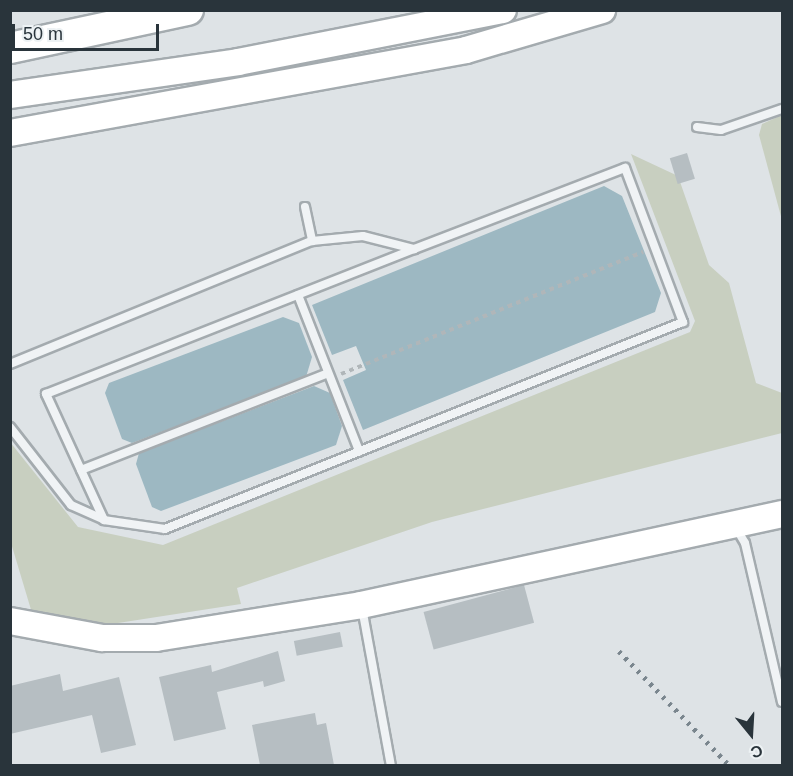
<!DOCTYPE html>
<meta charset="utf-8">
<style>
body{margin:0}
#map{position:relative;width:793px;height:776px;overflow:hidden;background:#dee3e6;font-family:Arial,sans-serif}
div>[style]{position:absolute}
.green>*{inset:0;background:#c8cfc0}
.water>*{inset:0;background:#9db8c2}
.building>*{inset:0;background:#b6bec2;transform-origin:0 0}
.path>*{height:4px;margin-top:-2px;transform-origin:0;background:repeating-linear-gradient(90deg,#b0b6b9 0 4.5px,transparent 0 9px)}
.roads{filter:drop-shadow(2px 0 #a4abaf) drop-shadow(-2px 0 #a4abaf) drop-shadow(0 2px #a4abaf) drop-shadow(0 -2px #a4abaf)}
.lane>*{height:8px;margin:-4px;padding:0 4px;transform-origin:4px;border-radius:4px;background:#f0f3f5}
.primary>*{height:26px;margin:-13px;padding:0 13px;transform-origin:13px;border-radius:13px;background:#fff}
.highway>*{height:30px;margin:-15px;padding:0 15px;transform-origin:15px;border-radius:15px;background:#fff}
.rail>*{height:4.5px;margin-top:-2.25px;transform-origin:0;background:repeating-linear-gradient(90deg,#7a868e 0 3px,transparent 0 9px)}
span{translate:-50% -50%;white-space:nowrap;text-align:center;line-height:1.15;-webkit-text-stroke:5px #edf2f4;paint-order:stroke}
.frame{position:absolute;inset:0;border:12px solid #29343b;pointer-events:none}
.north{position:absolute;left:721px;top:704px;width:60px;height:60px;-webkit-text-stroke:4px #edf2f4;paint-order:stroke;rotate:162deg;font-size:16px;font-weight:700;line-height:24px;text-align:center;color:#29343b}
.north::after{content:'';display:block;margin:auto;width:21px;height:27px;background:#29343b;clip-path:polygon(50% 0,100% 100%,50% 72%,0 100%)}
.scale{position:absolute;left:12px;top:24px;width:147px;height:27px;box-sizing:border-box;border:3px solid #29343b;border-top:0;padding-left:8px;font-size:18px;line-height:21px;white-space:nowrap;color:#29343b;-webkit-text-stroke:4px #edf2f4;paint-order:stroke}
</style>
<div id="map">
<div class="green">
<div style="clip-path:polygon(782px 115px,782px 220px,759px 135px,762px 124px)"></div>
<div style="clip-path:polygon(631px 154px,678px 176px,709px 265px,729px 283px,756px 383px,782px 393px,782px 433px,432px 522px,237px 588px,241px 604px,105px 625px,32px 613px,11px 543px,10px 442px,78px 527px,163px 545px,690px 332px,695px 321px)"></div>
</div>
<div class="water">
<div style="clip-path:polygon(604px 186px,622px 196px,661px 293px,655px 312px,363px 430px,343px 380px,366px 370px,356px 346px,332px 355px,312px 305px)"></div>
<div style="clip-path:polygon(283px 317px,299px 323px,312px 357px,306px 377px,132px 443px,122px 439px,105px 393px,109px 383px)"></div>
<div style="clip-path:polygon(314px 386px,330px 393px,342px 426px,336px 445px,161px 511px,152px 507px,136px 464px,139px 453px)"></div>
</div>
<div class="building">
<div style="left:687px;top:153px;width:27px;height:18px;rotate:73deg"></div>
<div style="left:524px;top:585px;width:39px;height:104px;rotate:75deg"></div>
<div style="left:340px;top:632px;width:15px;height:47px;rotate:79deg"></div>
<div style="clip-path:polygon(278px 651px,285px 681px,264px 687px,263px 681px,217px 692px,226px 729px,174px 741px,159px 677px,211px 665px,212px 672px)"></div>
<div style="clip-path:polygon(60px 674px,63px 691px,119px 677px,136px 745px,101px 753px,92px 715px,10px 734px,10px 686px)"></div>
<div style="clip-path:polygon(315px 713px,317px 725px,326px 723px,334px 765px,260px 765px,252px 725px)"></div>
</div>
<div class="path">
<div style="left:341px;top:374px;width:326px;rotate:-22deg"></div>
</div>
<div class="roads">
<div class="lane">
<div style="left:697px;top:127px;width:24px;rotate:7deg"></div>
<div style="left:721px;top:130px;width:65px;rotate:-19deg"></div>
<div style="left:305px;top:207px;width:35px;rotate:78deg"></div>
<div style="left:298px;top:295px;width:168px;rotate:68.6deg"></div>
<div style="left:10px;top:364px;width:326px;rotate:-22.2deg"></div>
<div style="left:312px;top:241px;width:51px;rotate:-5.6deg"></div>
<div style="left:363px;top:236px;width:53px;rotate:14.3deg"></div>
<div style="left:414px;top:249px;width:226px;rotate:-21deg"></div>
<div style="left:625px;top:168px;width:165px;rotate:69.4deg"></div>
<div style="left:683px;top:322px;width:558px;rotate:158.22deg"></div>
<div style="left:165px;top:529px;width:62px;rotate:-171.6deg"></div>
<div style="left:104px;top:520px;width:139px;rotate:-114.7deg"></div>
<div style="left:46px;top:394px;width:396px;rotate:-21.5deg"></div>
<div style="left:10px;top:427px;width:99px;rotate:52deg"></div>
<div style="left:71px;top:505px;width:36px;rotate:24deg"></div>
<div style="left:81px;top:470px;width:265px;rotate:-21.4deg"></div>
<div style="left:736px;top:528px;width:17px;rotate:59deg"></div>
<div style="left:745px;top:543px;width:163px;rotate:76.9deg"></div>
<div style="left:362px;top:608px;width:161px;rotate:79.6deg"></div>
</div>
<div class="primary">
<div style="left:10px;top:95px;width:230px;rotate:-8.2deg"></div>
<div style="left:238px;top:62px;width:270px;rotate:-11.1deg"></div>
<div style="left:10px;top:133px;width:463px;rotate:-10.3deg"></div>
<div style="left:466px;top:50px;width:142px;rotate:-16.4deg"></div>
<div style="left:10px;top:621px;width:94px;rotate:10.5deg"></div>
<div style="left:102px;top:638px;width:54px"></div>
<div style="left:156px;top:638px;width:208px;rotate:-9.1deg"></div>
<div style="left:361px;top:605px;width:431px;rotate:-12.2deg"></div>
</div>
<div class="highway">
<div style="left:10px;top:48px;width:182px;rotate:-12.1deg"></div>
</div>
</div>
<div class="rail">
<div style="left:619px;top:651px;width:160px;rotate:46deg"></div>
</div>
<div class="frame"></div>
<div class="north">С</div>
<div class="scale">50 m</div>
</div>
